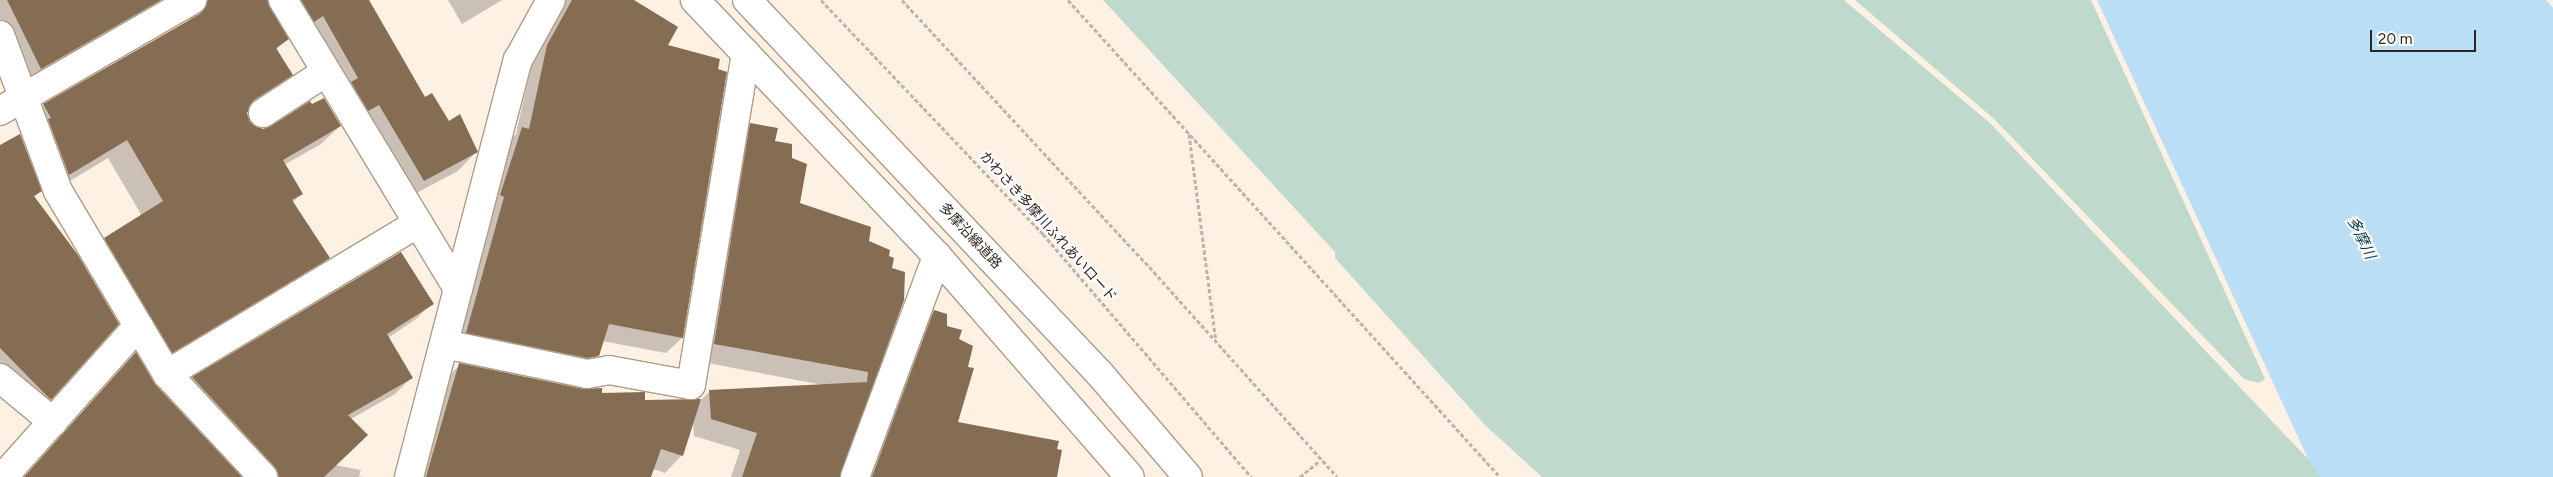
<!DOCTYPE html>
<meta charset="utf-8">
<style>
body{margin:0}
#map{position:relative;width:2553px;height:477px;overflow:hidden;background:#fdf1e4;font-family:Figtree,"Noto Sans JP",sans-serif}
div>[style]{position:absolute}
.green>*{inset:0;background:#bfdacc}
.water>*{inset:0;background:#badef5}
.shadow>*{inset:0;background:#0003}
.building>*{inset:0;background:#846d52}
.path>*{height:3px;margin-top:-1.5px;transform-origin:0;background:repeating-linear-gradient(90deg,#beb3a8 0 4px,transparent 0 6.5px)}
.roads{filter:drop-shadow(1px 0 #af9c87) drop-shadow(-1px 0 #af9c87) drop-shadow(0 1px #af9c87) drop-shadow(0 -1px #af9c87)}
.minor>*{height:28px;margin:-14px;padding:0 14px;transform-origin:14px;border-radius:14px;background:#fff}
.major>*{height:28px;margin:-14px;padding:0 14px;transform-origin:14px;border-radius:14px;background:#fff}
span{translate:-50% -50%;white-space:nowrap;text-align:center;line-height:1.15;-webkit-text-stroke:4px #fff;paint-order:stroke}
.street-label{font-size:14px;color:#2e261e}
.water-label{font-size:15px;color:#07374f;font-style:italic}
.scale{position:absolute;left:2370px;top:30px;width:106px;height:22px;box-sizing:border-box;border:2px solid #2e261e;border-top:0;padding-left:6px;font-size:15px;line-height:18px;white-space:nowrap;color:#2e261e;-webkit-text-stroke:4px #fff;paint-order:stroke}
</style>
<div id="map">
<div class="green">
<div style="clip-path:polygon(1103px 0,1844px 0,1991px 124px,2325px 477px,1542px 477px,1485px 425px,1335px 258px,1335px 252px)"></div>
<div style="clip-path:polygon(1855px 0,2091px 0,2265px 379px,2259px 383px,2244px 379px,1994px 119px)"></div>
</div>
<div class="water">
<div style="clip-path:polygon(2097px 0,2546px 0,2553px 8px,2553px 477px,2321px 477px,2310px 463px)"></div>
</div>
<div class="shadow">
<div style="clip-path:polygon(0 0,368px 0,425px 99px,476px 152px,458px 171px,405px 199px,278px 10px,268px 5px,287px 39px,276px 50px,292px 74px,246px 113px,249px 122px,264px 130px,310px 103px,340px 126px,321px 144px,284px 165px,301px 194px,292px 203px,328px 258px,310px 276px,154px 370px,86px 257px,105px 239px,142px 216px,108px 158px,50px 193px,25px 124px,44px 105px,189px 21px,187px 10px,22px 87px,0 58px)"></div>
<div style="clip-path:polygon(448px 0,502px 0,462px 24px)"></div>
<div style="clip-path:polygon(566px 0,631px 0,666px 46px,682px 338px,666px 353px,602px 341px,598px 355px,582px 371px,451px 348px,507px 144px,516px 134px,532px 62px)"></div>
<div style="clip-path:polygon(751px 124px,791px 159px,798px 204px,868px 242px,887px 257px,890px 269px,904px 273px,840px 477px,731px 477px,740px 450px,694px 436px,693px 421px,682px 455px,665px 473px,653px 469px,650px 477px,414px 477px,442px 382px,460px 365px,644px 402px,701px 400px,710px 391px,823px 385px,697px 361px,734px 141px)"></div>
<div style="clip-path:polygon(0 147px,40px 191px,34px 197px,117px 324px,32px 417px,0 384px)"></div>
<div style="clip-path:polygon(400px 253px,432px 303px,416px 319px,388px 338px,411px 378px,395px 394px,351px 419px,335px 465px,361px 470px,359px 476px,363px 477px,266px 477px,177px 394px,192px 378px)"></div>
<div style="clip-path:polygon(934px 311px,957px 340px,957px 423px,1055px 477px,860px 477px,918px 327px)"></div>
<div style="clip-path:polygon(135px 354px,154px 385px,240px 477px,24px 477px)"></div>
</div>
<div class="building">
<div style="clip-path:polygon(7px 0,161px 0,41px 69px)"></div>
<div style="clip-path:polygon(208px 0,267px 0,289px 39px,276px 48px,293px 75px,254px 100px,247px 113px,250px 122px,263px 129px,271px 126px,310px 101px,312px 104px,324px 98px,341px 126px,283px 160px,303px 194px,292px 200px,330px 258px,172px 353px,104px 238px,163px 201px,127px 140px,69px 175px,48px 119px,51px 118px,43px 104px,200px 14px)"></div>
<div style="clip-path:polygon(301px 0,369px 0,425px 97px,432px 93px,449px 121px,460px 114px,478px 152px,424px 181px,379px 105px,368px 111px,351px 82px,358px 78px,323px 16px,314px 22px)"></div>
<div style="clip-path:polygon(572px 0,634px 0,678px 27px,668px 45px,720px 59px,718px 69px,727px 72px,683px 338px,609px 324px,599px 356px,587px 358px,466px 333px,504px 197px,500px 195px,522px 127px,529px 129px,547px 45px)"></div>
<div style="clip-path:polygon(750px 123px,778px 128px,775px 141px,792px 144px,792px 158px,807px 164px,800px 203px,871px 227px,869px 241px,890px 250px,889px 256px,894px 258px,892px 268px,905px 272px,904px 300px,840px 477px,742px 477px,757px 433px,711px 419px,709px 390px,867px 382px,868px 372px,714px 344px)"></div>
<div style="clip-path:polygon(20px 134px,42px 191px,34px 196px,78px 255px,119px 324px,51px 400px,0 348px,0 145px)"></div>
<div style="clip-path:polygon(401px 252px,434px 304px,387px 334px,413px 378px,348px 415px,368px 435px,324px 477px,278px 477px,274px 466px,192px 377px)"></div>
<div style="clip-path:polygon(934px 310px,947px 314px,947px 326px,962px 330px,959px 339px,973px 346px,968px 367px,974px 368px,958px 422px,1059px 441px,1057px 449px,1062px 450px,1057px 477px,872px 477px)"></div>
<div style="clip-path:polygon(136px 352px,155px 384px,242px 477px,24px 477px)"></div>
<div style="clip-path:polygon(459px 363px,584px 389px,602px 388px,602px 393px,645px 392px,645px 400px,701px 399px,683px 456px,661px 449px,651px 477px,426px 477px)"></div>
</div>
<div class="path">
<div style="left:821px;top:0;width:323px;rotate:46.5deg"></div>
<div style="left:1043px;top:234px;width:320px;rotate:49.4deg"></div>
<div style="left:902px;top:0;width:357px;rotate:47.2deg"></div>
<div style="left:1145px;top:262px;width:288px;rotate:48.2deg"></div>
<div style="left:1068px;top:0;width:644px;rotate:47.83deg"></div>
<div style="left:1189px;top:134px;width:209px;rotate:82.6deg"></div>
<div style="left:1300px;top:477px;width:26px;rotate:-40deg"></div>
</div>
<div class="roads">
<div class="minor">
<div style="left:283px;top:0;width:338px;rotate:58.8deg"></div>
<div style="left:695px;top:0;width:352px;rotate:46.6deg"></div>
<div style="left:937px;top:256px;width:293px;rotate:48.9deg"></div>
<div style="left:0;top:35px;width:166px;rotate:69.6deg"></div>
<div style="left:58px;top:191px;width:213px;rotate:59.2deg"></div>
<div style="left:167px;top:374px;width:141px;rotate:47deg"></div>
<div style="left:0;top:111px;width:222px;rotate:-30deg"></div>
<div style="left:263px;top:113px;width:75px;rotate:-33.1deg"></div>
<div style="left:444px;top:344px;width:146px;rotate:11.8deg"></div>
<div style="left:587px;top:374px;width:22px;rotate:-10deg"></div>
<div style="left:609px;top:370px;width:83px;rotate:10.4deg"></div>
<div style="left:691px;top:385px;width:336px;rotate:-80.6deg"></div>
<div style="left:167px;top:374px;width:293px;rotate:-31deg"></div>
<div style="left:0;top:378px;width:69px;rotate:39.7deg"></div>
<div style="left:3px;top:477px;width:203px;rotate:-48.2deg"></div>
<div style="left:409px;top:477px;width:431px;rotate:-75.4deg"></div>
<div style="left:518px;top:60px;width:68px;rotate:-61.2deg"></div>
<div style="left:855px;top:477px;width:236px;rotate:-69.6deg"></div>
</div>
<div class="major">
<div style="left:747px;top:0;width:514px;rotate:46.65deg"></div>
<div style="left:1100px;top:374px;width:135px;rotate:49.5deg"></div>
</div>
</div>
<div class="street-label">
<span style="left:1048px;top:227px;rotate:48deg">かわさき多摩川ふれあいロード</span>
<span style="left:970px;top:236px;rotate:47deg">多摩沿線道路</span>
</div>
<div class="water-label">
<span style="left:2361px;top:238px;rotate:64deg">多摩川</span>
</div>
<div class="scale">20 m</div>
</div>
